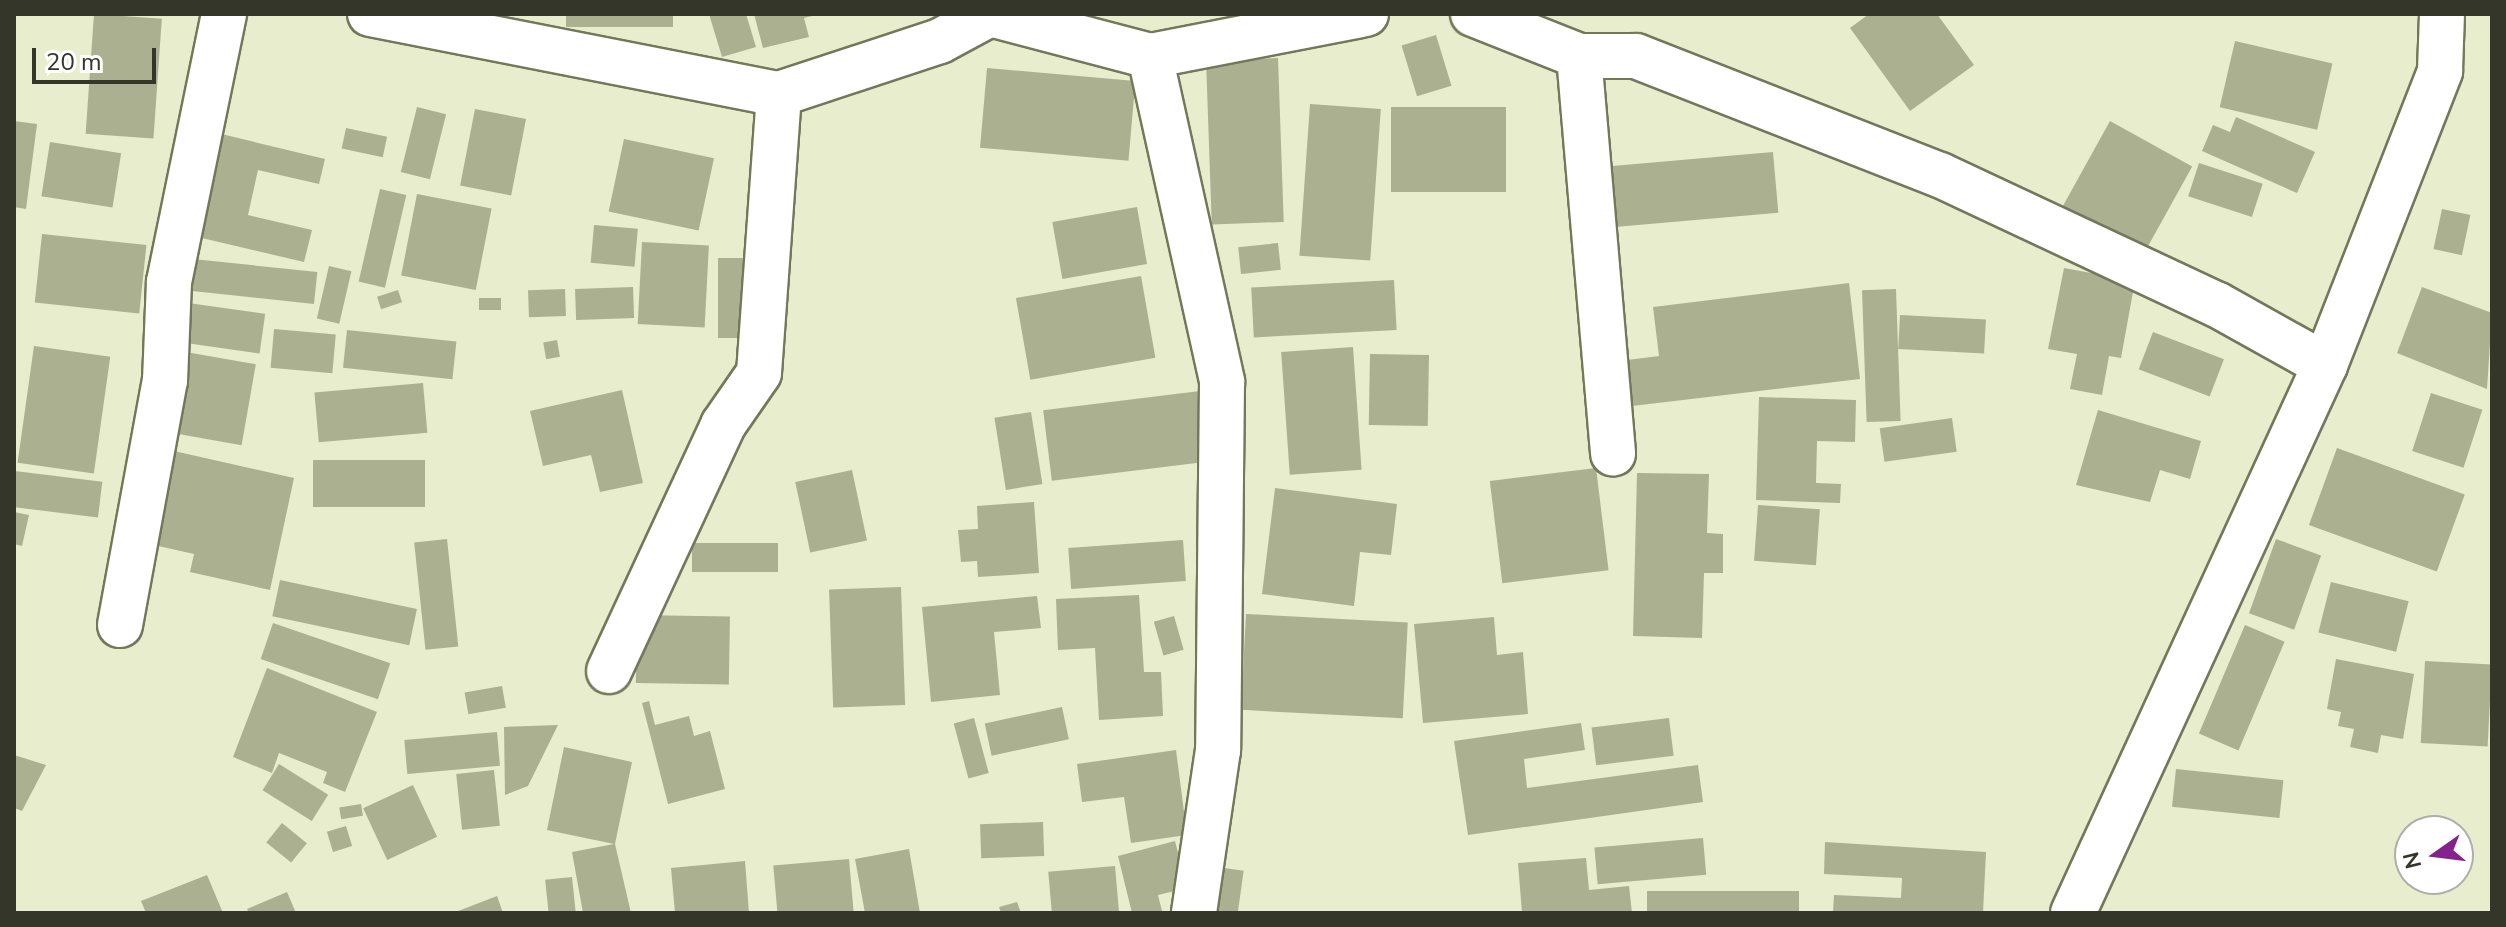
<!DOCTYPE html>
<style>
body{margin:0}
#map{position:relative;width:2506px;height:927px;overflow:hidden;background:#e8edcd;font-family:"Nunito Sans",sans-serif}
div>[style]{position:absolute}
.building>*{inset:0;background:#abb091;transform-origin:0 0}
.roads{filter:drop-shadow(2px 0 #73785b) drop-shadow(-2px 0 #73785b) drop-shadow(0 2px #73785b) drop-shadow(0 -2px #73785b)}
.street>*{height:44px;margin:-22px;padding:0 22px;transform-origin:22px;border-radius:22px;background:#fff}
span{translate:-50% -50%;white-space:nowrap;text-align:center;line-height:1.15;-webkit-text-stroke:8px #fff;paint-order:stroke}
.frame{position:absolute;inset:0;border:16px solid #34362a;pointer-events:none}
.north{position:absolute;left:2394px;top:815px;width:80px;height:80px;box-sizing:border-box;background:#fff;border:2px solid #aeafaa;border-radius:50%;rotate:256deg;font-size:22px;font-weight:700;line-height:32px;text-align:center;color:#34362a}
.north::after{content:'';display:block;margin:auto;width:28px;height:36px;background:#85228c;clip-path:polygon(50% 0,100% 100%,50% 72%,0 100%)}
.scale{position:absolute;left:32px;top:48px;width:124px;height:36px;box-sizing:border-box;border:4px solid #34362a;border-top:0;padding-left:10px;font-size:24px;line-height:28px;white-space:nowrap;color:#34362a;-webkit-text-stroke:6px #fff;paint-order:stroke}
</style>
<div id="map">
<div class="building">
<div style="left:94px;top:14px;width:68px;height:120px;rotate:4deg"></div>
<div style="left:566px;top:14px;width:107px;height:13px"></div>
<div style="clip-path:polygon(709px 14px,746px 14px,756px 47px,722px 57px)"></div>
<div style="clip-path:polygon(754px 14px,816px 14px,816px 15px,804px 18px,809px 37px,763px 48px)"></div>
<div style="clip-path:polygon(1869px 14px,1937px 14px,1974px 65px,1910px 111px,1850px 28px)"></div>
<div style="left:1436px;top:35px;width:53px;height:36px;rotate:73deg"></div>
<div style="left:2235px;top:41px;width:100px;height:68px;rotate:13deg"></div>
<div style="left:1278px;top:58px;width:164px;height:72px;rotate:88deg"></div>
<div style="left:987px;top:68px;width:149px;height:80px;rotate:5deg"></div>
<div style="left:1310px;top:104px;width:71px;height:152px;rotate:4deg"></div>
<div style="left:417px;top:107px;width:30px;height:67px;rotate:14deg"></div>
<div style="left:1391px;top:107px;width:115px;height:85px"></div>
<div style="left:475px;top:109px;width:52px;height:78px;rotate:11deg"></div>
<div style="clip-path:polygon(2236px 117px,2315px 152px,2297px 193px,2202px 151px,2213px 125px,2230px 132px)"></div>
<div style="clip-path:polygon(14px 121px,37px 124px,26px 209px,14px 207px)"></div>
<div style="left:2110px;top:121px;width:94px;height:102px;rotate:29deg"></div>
<div style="left:346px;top:128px;width:42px;height:21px;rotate:12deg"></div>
<div style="clip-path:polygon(213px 132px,325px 159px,319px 184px,258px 170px,248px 215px,312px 230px,304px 262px,189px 235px)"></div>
<div style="left:624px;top:139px;width:92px;height:74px;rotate:12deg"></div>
<div style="left:50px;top:142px;width:72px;height:55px;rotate:9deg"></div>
<div style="left:1773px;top:152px;width:61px;height:164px;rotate:85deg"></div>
<div style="left:2199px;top:163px;width:67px;height:35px;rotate:18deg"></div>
<div style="left:380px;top:189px;width:27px;height:95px;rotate:13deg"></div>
<div style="left:417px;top:194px;width:76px;height:83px;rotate:11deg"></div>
<div style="left:1137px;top:207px;width:58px;height:86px;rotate:80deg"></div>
<div style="left:2442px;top:209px;width:29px;height:41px;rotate:12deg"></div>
<div style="left:594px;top:225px;width:44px;height:38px;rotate:5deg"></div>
<div style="left:42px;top:234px;width:105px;height:69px;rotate:6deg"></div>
<div style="left:642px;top:242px;width:67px;height:82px;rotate:3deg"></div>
<div style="left:1278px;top:243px;width:27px;height:40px;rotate:84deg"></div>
<div style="left:718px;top:258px;width:34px;height:80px"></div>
<div style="left:193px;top:259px;width:125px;height:32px;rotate:6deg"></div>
<div style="left:329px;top:266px;width:23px;height:54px;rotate:13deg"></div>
<div style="clip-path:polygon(2064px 268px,2135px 281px,2121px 358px,2109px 356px,2102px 395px,2070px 389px,2077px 354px,2048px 349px)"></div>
<div style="left:1141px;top:276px;width:83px;height:127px;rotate:80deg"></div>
<div style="left:1394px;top:280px;width:50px;height:143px;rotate:87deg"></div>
<div style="clip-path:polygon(1849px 283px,1860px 379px,1632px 406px,1627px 360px,1659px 356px,1653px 307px)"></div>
<div style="left:633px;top:287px;width:31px;height:58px;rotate:88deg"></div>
<div style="clip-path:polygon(2422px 287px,2492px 313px,2487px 389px,2397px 353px)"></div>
<div style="left:565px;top:289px;width:27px;height:37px;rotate:88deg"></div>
<div style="left:1896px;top:289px;width:132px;height:34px;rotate:88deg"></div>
<div style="left:398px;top:290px;width:13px;height:22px;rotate:72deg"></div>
<div style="left:501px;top:298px;width:12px;height:22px;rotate:90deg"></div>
<div style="left:181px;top:302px;width:85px;height:40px;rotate:8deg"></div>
<div style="left:1900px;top:315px;width:86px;height:34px;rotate:3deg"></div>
<div style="left:274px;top:329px;width:62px;height:39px;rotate:5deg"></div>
<div style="left:347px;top:330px;width:110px;height:38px;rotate:6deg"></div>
<div style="left:2153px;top:332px;width:76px;height:40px;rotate:21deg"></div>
<div style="left:557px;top:340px;width:17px;height:14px;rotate:80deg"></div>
<div style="left:34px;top:346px;width:77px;height:118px;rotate:8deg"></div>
<div style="left:1353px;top:347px;width:123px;height:72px;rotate:86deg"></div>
<div style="left:180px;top:351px;width:77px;height:82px;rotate:10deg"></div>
<div style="left:1370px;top:354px;width:59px;height:71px;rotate:1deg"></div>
<div style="left:423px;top:383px;width:50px;height:109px;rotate:85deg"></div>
<div style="clip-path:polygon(622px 390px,643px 483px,600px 492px,591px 455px,543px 466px,530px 411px)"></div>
<div style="left:1200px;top:391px;width:71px;height:158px;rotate:83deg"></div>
<div style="left:2431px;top:393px;width:54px;height:61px;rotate:18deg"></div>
<div style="clip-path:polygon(1759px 397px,1856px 400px,1855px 442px,1817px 441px,1816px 483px,1841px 484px,1840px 503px,1756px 500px)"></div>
<div style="clip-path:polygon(2098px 410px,2201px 441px,2190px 479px,2160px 470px,2150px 502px,2076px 485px)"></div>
<div style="left:1031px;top:412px;width:73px;height:37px;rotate:81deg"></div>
<div style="left:1952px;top:418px;width:34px;height:73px;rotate:82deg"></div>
<div style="left:2337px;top:448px;width:136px;height:82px;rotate:20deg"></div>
<div style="clip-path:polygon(174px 451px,294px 478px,270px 590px,190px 572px,194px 554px,154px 545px)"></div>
<div style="left:313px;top:460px;width:112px;height:47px"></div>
<div style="left:1596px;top:468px;width:103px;height:107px;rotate:83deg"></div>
<div style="left:852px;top:470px;width:72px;height:58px;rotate:78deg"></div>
<div style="left:15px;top:471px;width:88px;height:36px;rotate:7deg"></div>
<div style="clip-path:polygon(1637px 473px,1709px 474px,1707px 533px,1723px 534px,1723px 573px,1704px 573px,1702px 638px,1633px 636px)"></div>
<div style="clip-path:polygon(1275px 488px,1397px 504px,1391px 555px,1360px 552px,1354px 606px,1262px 594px)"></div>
<div style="clip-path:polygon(1034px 502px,1039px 573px,978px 577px,977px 561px,961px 562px,958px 530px,978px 529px,977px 506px)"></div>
<div style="left:1758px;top:505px;width:62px;height:56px;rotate:4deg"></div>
<div style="clip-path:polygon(14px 512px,29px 515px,22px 546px,14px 544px)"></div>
<div style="left:447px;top:539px;width:108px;height:33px;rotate:84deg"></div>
<div style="left:2276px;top:539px;width:48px;height:79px;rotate:20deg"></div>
<div style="left:1183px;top:540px;width:41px;height:115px;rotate:86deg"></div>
<div style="left:778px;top:543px;width:29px;height:86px;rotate:90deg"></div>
<div style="left:280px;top:580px;width:140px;height:37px;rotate:12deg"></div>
<div style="left:2331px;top:582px;width:80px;height:52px;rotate:14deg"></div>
<div style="left:901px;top:587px;width:118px;height:72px;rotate:88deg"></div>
<div style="clip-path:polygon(1139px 595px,1144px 672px,1161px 672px,1163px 716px,1099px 720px,1095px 648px,1058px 650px,1056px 599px)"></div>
<div style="clip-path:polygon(1037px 596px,1041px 628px,994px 632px,1000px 695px,931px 702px,922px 607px)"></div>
<div style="left:1246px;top:614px;width:162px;height:96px;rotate:3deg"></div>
<div style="left:637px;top:615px;width:93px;height:68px;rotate:1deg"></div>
<div style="left:1174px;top:616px;width:35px;height:21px;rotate:74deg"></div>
<div style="clip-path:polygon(1494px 617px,1497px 655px,1523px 652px,1528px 714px,1423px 723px,1414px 624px)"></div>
<div style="left:273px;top:623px;width:124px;height:38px;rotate:19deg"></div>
<div style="left:2245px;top:625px;width:43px;height:118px;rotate:23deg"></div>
<div style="clip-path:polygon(2336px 659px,2414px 674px,2403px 739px,2381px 735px,2378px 753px,2350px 747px,2354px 729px,2338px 726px,2341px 712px,2327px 709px)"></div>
<div style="left:2425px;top:661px;width:67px;height:82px;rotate:3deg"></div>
<div style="clip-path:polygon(267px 668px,377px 712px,345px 792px,323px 783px,327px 772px,279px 753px,272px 773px,233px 757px)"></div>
<div style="left:502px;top:686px;width:22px;height:38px;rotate:80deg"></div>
<div style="clip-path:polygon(649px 701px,655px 725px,689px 716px,694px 736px,710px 731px,725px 789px,668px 804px,642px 703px)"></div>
<div style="left:1062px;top:707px;width:33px;height:79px;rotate:78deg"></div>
<div style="left:974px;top:718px;width:57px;height:21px;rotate:75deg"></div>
<div style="left:1669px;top:718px;width:38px;height:78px;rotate:83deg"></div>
<div style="clip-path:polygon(1581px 723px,1585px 750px,1524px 759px,1527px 788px,1698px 765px,1703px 802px,1468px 835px,1454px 741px)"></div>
<div style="clip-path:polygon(558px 725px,528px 786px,505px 795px,504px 727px)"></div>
<div style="left:497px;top:732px;width:34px;height:93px;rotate:85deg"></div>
<div style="clip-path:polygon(564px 747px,632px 762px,615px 844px,631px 913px,583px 913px,572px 852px,614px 844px,547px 830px)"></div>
<div style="clip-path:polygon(1176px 750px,1187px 835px,1131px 843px,1124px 797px,1082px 802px,1077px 764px)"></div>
<div style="clip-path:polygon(14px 755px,46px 765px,22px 811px,14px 808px)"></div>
<div style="left:279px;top:764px;width:58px;height:31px;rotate:32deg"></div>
<div style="left:2176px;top:769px;width:108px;height:38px;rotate:6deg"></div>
<div style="left:494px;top:770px;width:56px;height:38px;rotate:84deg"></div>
<div style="left:413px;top:785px;width:57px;height:55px;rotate:65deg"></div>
<div style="left:361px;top:804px;width:12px;height:22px;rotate:81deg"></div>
<div style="left:1043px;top:822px;width:34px;height:63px;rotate:88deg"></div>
<div style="left:282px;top:823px;width:32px;height:25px;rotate:39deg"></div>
<div style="left:346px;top:826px;width:21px;height:20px;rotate:73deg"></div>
<div style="left:1703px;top:838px;width:37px;height:109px;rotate:85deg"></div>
<div style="clip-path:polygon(1175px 841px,1187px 888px,1158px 895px,1162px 911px,1132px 913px,1118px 856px)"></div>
<div style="clip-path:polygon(1825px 842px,1986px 852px,1983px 913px,1833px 913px,1834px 895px,1901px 898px,1902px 878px,1824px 874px)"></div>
<div style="clip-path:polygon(909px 849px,920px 913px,865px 913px,855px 859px)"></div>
<div style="clip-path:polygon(1586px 858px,1589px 890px,1629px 886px,1632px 913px,1522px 913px,1518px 863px)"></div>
<div style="left:849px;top:859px;width:54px;height:76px;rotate:85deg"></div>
<div style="clip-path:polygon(745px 861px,749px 913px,675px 913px,671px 868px)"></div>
<div style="left:1115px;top:866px;width:47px;height:67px;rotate:85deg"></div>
<div style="left:1210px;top:866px;width:34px;height:44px;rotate:8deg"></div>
<div style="clip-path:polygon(207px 875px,223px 913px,146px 913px,141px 901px)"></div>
<div style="left:572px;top:877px;width:36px;height:27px;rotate:84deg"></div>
<div style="left:1799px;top:891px;width:22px;height:152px;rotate:90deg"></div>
<div style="clip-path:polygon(287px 892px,296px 913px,249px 913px,247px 909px)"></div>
<div style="clip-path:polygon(497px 896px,503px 913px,453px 913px)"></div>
<div style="clip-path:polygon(1017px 902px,1021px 913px,1001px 913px,999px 907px)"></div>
</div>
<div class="roads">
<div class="street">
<div style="left:370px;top:14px;width:417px;rotate:11.1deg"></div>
<div style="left:779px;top:94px;width:169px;rotate:-18.2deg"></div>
<div style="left:940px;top:41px;width:57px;rotate:-28.4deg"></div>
<div style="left:990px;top:14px;width:165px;rotate:14.7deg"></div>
<div style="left:1150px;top:56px;width:220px;rotate:-11deg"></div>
<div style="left:1473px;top:14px;width:114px;rotate:21.6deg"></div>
<div style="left:1579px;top:56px;width:399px;rotate:85.1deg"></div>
<div style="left:1150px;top:56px;width:334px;rotate:77.5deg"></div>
<div style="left:1222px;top:382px;width:368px;rotate:90.6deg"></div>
<div style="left:1218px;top:750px;width:165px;rotate:98.4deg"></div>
<div style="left:1579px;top:56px;width:57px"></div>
<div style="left:1636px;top:56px;width:326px;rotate:21.4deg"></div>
<div style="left:1940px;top:175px;width:305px;rotate:25.1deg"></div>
<div style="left:2216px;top:304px;width:125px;rotate:29.2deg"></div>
<div style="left:120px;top:625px;width:248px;rotate:-79.6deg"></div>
<div style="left:165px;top:381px;width:99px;rotate:-87.7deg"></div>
<div style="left:169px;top:282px;width:274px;rotate:-78.4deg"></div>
<div style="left:609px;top:671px;width:271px;rotate:-65.1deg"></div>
<div style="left:723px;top:425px;width:63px;rotate:-55.3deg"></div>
<div style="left:759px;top:373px;width:280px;rotate:-85.9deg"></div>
<div style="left:2073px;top:913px;width:603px;rotate:-65.3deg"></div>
<div style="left:2325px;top:365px;width:316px;rotate:-68.6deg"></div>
<div style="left:2440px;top:71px;width:57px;rotate:-88deg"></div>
</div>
</div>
<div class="frame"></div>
<div class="north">N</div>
<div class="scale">20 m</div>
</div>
